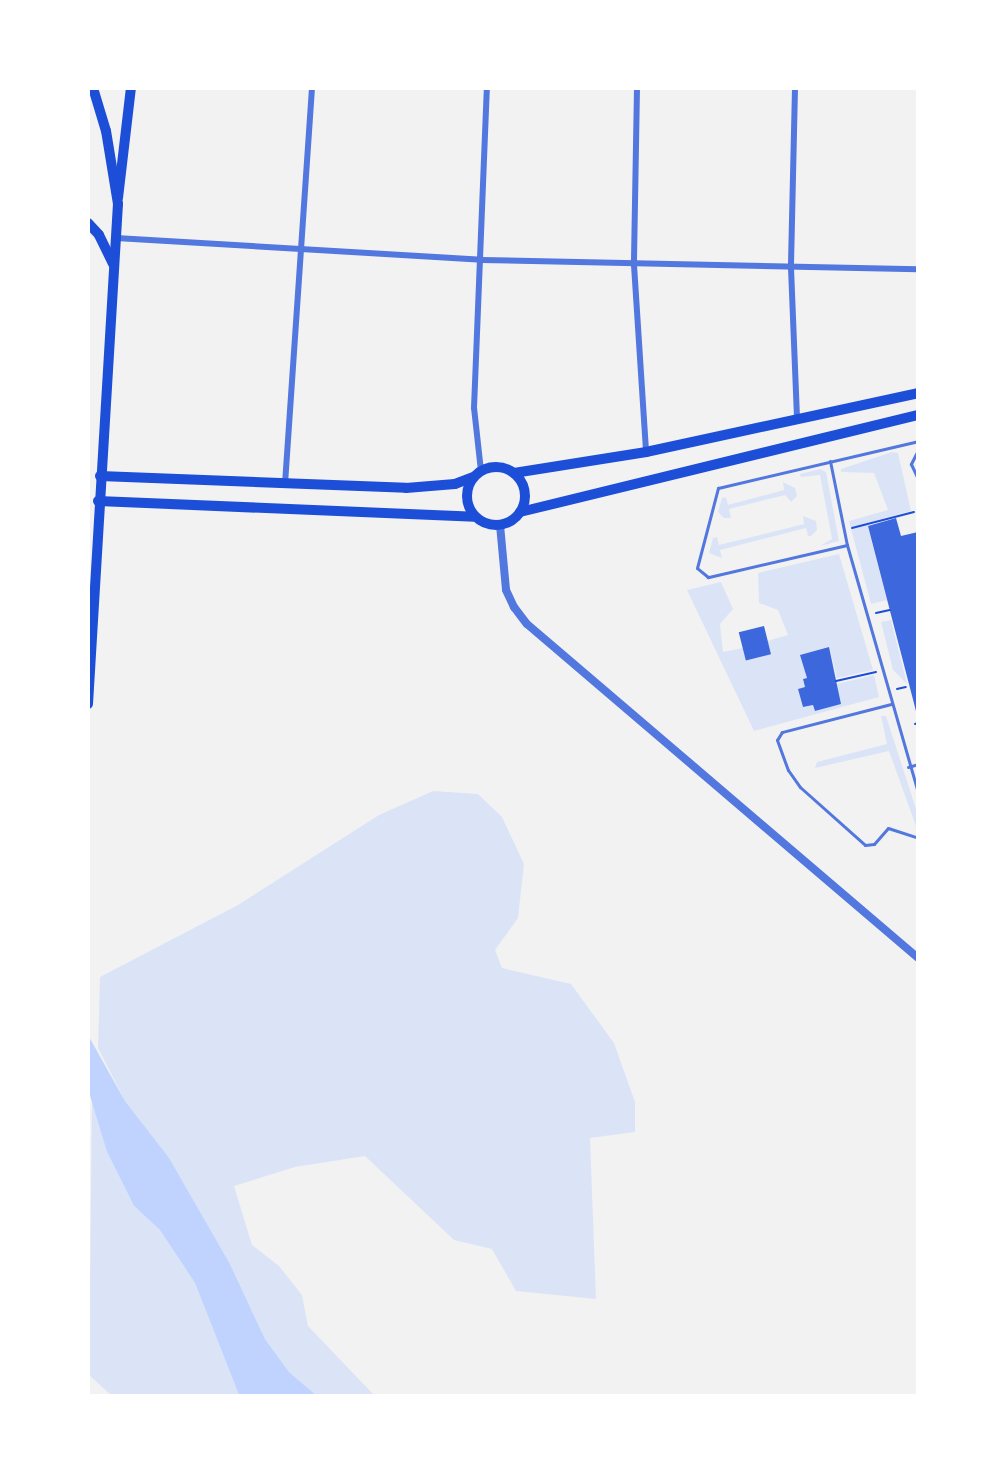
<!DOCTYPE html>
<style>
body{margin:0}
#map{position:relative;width:1006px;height:1484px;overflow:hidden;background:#f2f2f2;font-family:Jost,sans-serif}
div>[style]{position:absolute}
.green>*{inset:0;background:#dbe4f7}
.water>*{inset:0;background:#bfd3fe}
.building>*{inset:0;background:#3d67dc;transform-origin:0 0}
.path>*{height:2px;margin:-1px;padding:0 1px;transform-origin:1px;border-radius:1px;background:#1d4ed8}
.service>*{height:3px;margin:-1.5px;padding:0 1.5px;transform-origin:1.5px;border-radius:1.5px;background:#5277de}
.minor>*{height:6px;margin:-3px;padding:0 3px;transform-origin:3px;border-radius:3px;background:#5277de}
.tertiary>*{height:8px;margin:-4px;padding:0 4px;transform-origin:4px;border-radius:4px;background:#5277de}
.primary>*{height:10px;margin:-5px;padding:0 5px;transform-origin:5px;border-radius:5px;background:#1d4ed8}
.primary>.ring{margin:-5px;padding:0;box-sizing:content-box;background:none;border:10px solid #1d4ed8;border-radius:50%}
.trunk>*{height:10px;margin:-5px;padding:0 5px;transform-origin:5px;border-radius:5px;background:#1d4ed8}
span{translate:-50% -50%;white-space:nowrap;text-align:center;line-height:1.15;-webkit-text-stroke:4.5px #fff;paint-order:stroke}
.frame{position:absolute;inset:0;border:90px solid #fff;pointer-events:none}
</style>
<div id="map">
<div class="green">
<div style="clip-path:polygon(892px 452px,898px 453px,911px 511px,867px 523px,887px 600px,871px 604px,849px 521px,888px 510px,874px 473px,841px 472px,841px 469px)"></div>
<div style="clip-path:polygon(820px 469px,826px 472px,839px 541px,820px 546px,832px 539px,820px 475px,801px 477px,800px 474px)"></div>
<div style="clip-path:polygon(783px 482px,795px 488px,797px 496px,791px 502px,785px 495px,729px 509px,731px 518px,724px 518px,718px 512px,722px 498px,726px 497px,728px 505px,784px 490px)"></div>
<div style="clip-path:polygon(803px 516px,816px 521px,817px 530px,811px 536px,808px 536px,806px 528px,720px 550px,722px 558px,709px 553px,713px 538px,717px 537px,719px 545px,804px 524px)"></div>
<div style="clip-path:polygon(839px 554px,873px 670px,837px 678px,829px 647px,801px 655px,807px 678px,803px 679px,805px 687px,798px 689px,803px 707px,813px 705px,815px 711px,840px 704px,837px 684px,874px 675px,879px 697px,754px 731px,687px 590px,721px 582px,733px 609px,720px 624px,723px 652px,743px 648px,746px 660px,761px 657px,771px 654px,767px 641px,788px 635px,778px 610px,759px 603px,758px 573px)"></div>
<div style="clip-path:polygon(891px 620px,907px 684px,893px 670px,881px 622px)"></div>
<div style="clip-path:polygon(881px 716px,886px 716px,917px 812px,917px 829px,889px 751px,815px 768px,817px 762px,887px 744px)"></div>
<div style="clip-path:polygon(433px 791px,478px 794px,502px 817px,524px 864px,518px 918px,495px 950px,502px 968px,571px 984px,614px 1043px,635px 1102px,635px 1132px,590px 1138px,596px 1299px,516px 1291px,492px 1249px,454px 1240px,365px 1156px,295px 1167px,234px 1186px,252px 1245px,279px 1266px,302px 1295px,308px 1326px,374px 1395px,316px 1395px,289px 1372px,265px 1339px,230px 1264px,169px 1159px,125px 1101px,98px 1048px,100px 977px,238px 905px,379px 815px)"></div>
<div style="clip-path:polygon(92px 1097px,107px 1152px,134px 1206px,160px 1230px,195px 1283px,239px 1395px,111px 1395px,89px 1375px)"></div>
</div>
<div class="water">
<div style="clip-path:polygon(88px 1035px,125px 1101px,169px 1158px,230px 1264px,265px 1339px,289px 1372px,316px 1395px,239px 1395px,195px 1283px,160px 1230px,134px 1206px,107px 1152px,89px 1092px)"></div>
</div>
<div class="building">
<div style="clip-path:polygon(896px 518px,901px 536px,918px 532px,917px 715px,868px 526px)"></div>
<div style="left:764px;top:626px;width:29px;height:26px;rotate:76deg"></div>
<div style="clip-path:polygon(829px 647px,841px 704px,815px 711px,813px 705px,803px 707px,798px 689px,805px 687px,803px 679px,807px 678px,800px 655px)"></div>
</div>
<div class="path">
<div style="left:852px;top:528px;width:64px;rotate:-14.5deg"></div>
<div style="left:876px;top:613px;width:14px;rotate:-12deg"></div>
<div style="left:836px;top:681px;width:41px;rotate:-12.7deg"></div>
<div style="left:897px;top:689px;width:9px;rotate:-13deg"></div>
<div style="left:915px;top:724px;width:3px;rotate:-18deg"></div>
</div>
<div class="service">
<div style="left:918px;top:450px;width:16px;rotate:117deg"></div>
<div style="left:911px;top:464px;width:17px;rotate:65deg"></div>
<div style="left:830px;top:461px;width:86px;rotate:78.6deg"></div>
<div style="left:847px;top:545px;width:257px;rotate:74deg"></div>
<div style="left:847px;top:545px;width:143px;rotate:167deg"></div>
<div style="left:708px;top:577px;width:14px;rotate:-141deg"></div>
<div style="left:697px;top:568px;width:83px;rotate:-75.3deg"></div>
<div style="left:718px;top:488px;width:205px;rotate:-13.2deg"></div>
<div style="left:891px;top:704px;width:113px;rotate:165.6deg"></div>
<div style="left:782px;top:732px;width:9px;rotate:122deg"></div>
<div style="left:777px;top:740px;width:32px;rotate:70deg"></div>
<div style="left:788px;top:770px;width:21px;rotate:55deg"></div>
<div style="left:800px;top:787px;width:87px;rotate:41.7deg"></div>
<div style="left:865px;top:845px;width:9px;rotate:-6deg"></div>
<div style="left:874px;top:844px;width:21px;rotate:-49deg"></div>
<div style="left:888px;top:828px;width:32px;rotate:18deg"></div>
<div style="left:908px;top:767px;width:10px;rotate:-17deg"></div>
</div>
<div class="minor">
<div style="left:637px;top:88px;width:177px;rotate:91deg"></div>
<div style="left:634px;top:265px;width:187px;rotate:86.3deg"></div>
<div style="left:795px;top:88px;width:180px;rotate:91.3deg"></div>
<div style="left:791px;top:268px;width:152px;rotate:87.7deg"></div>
<div style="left:116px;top:238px;width:366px;rotate:3.4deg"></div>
<div style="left:481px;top:260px;width:437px;rotate:1.2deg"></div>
<div style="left:481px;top:471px;width:63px;rotate:-96.3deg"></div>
<div style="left:474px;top:408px;width:320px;rotate:-87.7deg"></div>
<div style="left:285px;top:484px;width:397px;rotate:-86.1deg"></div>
</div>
<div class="tertiary">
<div style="left:500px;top:525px;width:65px;rotate:84.7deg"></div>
<div style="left:506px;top:590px;width:19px;rotate:65deg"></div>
<div style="left:514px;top:607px;width:21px;rotate:53deg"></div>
<div style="left:527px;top:624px;width:514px;rotate:40.5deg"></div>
</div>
<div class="primary">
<div style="left:118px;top:198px;width:111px;rotate:-83.3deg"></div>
<div class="ring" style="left:467px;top:467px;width:48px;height:48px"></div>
<div style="left:514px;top:473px;width:134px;rotate:-9deg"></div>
<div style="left:646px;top:452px;width:278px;rotate:-12.2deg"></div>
<div style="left:100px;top:476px;width:306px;rotate:2.2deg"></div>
<div style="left:406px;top:488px;width:49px;rotate:-4.7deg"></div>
<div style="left:455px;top:484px;width:19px;rotate:-21deg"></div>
<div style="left:98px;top:501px;width:377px;rotate:2.4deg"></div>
<div style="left:520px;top:512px;width:410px;rotate:-13.7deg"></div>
</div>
<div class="trunk">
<div style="left:88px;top:223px;width:16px;rotate:47deg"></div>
<div style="left:99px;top:235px;width:32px;rotate:64deg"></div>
<div style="left:88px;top:704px;width:501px;rotate:-86.57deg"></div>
<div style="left:118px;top:204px;width:74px;rotate:-99.3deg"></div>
<div style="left:106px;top:131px;width:45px;rotate:-106.8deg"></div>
</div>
<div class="frame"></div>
</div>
